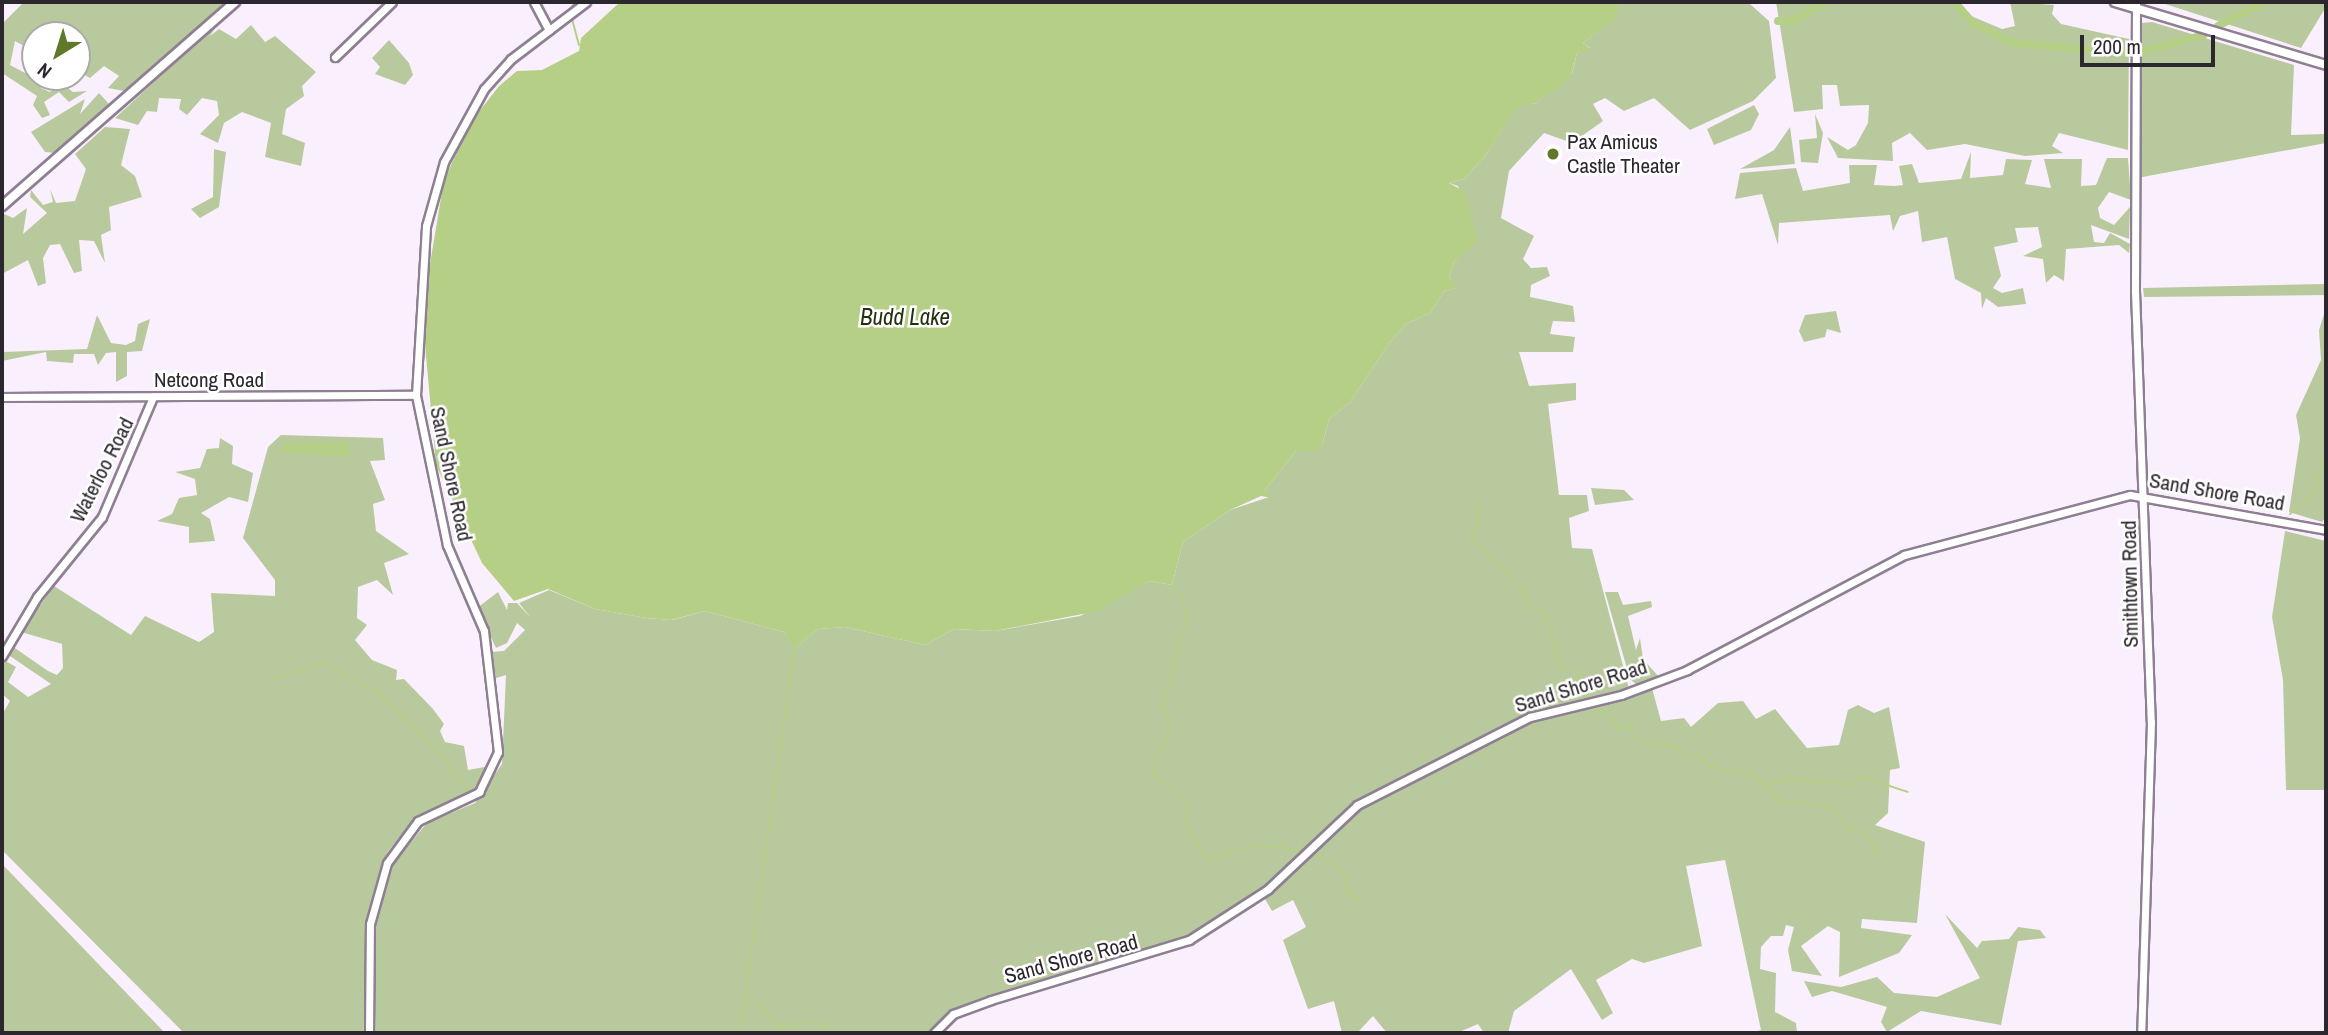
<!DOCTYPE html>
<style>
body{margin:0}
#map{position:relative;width:2328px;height:1035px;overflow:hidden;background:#faf0fd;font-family:"Archivo Narrow",sans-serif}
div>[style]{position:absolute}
.green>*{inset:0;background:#b9c99e}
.water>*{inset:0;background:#b5cf86}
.stream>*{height:2px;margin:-1px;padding:0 1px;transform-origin:1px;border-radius:1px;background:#b5cf86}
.river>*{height:8px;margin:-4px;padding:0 4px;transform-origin:4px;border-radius:4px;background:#b5cf86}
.roads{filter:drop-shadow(2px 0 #8e7f92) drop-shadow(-2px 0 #8e7f92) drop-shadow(0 2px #8e7f92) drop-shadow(0 -2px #8e7f92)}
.secondary>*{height:7px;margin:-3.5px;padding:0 3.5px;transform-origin:3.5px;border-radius:3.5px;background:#fff}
.primary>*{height:8px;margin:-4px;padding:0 4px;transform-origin:4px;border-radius:4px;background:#fff}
.dots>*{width:19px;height:19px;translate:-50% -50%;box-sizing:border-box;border:4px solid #fff;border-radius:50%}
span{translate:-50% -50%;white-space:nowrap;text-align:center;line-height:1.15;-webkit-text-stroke:5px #fff;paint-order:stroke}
.poi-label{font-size:21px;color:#2c272e}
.left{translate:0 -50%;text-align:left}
.street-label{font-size:21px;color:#2c272e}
.water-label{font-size:23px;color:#263011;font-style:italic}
.frame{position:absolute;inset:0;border:4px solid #2c272e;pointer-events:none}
.north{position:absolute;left:21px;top:21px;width:70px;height:70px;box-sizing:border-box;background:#fff;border:2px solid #aba9ab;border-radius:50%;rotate:218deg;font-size:19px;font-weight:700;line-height:28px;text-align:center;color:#2c272e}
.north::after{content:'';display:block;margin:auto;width:24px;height:32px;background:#60782a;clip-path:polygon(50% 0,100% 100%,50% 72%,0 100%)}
.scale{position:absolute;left:2080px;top:35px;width:135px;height:32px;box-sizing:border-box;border:4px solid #2c272e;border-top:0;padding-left:9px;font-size:21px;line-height:24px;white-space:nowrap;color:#2c272e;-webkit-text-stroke:5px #fff;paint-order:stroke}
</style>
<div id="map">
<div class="green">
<div style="clip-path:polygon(24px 2px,226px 2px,124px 91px,108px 88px,119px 76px,104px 66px,90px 78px,77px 71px,82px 60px,77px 35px,37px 34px,26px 47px,15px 41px,10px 65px,27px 74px,35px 69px,41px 88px,50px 92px,68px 77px,65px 86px,73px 92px,87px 91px,69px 102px,59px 92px,44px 102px,50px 115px,42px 118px,33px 105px,37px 96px,2px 73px,2px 24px)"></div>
<div style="clip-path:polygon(1619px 2px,1750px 4px,1769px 21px,1776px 78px,1753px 101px,1690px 130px,1654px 98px,1624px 111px,1605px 98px,1593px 104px,1603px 121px,1572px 143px,1544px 133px,1509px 171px,1501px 218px,1534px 236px,1523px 259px,1531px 268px,1547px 267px,1550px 276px,1531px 285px,1530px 297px,1573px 306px,1575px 322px,1553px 321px,1550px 334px,1575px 337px,1573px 352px,1519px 352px,1529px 386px,1576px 383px,1576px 400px,1548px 404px,1559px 495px,1587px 495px,1589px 511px,1569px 518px,1572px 548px,1592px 549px,1631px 696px,1652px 688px,1661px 721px,1684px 718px,1691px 727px,1718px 703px,1743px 701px,1756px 719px,1775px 709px,1807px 748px,1839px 745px,1848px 710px,1858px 705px,1874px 713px,1889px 707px,1900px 768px,1890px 770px,1888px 813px,1875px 825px,1925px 842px,1917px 923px,1862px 919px,1861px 928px,1912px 935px,1899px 953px,1839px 977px,1840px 932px,1828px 926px,1801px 946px,1822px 976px,1792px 971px,1788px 950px,1794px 927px,1786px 925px,1783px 936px,1771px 936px,1761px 947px,1760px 969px,1776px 973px,1775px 1012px,1796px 1023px,1797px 1033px,1750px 1033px,1761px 1030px,1725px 860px,1686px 866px,1702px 946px,1644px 963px,1632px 959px,1596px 980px,1613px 1013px,1602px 1020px,1571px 969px,1514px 1011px,1508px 1033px,1484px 1033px,1478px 1024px,1457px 1033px,1387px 1033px,1373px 1016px,1357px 1033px,1342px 1033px,1334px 1001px,1308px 1009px,1283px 940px,1306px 927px,1293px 900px,1272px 911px,1262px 894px,1165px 950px,953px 1013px,934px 1033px,373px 1033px,373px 933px,394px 862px,427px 823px,475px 803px,502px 764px,506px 675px,496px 678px,491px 652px,504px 651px,525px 630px,517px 623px,507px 643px,496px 648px,477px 608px,498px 592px,507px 610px,508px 603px,517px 603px,531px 618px,519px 603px,549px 590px,595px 609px,646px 618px,672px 620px,705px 611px,784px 632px,796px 647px,818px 629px,845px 627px,925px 645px,954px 629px,995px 631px,1080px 616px,1149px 581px,1172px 585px,1183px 542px,1230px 510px,1269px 497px,1265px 490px,1296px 451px,1322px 445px,1329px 419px,1350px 402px,1390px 342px,1406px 324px,1430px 313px,1444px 291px,1456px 288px,1449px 277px,1454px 262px,1477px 239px,1458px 186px,1449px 183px,1464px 179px,1485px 156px,1517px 106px,1536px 103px,1572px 74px,1577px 53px,1590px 48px,1583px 43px,1615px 19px)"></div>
<div style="clip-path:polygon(1776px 2px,1960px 2px,1971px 16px,2002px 29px,2015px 26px,2010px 2px,2054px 5px,2052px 14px,2061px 24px,2129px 39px,2128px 150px,2059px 133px,2052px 146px,2063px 153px,2025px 156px,1965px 144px,1927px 150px,1910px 133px,1892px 143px,1893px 161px,1838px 158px,1827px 137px,1848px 150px,1856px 145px,1868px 123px,1869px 105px,1840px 106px,1837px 85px,1822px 85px,1823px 109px,1794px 112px)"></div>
<div style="clip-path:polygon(2159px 2px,2326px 2px,2326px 7px,2301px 48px)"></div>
<div style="clip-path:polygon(2152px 22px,2294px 65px,2291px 135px,2326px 134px,2326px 143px,2137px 178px,2139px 35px,2141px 23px)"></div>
<div style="clip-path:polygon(218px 23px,210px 36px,219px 29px,236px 39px,251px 25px,265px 42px,275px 36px,316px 72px,302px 86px,304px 96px,286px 109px,282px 134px,305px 143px,301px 166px,265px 157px,271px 123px,242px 112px,224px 123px,218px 143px,200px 134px,219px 115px,217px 101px,202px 98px,187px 115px,179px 109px,181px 99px,159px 98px,157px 112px,147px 111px,138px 125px,115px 118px)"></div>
<div style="clip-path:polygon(389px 40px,409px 63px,413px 75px,405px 85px,375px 74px,380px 67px,372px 58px)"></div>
<div style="clip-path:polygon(99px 93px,109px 104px,55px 153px,45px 152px,31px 132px,85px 99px,80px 114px)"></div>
<div style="clip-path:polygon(1754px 105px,1759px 114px,1751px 130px,1714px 145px,1707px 129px)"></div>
<div style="clip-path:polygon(1815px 114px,1823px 133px,1818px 163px,1801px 162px,1799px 140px,1817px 138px)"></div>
<div style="clip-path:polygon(105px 127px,130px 129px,121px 165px,135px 176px,142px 197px,109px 207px,111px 230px,101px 235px,105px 263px,94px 241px,79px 240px,82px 271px,74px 273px,60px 244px,50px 245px,43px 258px,46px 283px,38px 286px,28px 260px,2px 274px,2px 213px,13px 218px,27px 208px,23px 234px,47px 213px,30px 197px,31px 190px,43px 205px,53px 202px,50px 189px,56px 203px,75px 201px,86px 169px,75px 154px)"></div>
<div style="clip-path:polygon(1790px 127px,1795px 164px,1740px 169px,1774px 150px)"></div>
<div style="clip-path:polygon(214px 149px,226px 152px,219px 207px,200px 218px,191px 209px,213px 197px)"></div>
<div style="clip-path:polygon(1971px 152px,1970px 178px,2003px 175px,2006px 159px,2032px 160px,2025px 184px,2051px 188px,2044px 159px,2082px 159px,2081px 186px,2096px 185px,2107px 158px,2128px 158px,2131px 200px,2109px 192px,2098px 208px,2100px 218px,2114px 225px,2130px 207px,2129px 239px,2091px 225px,2094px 242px,2104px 243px,2110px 233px,2130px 244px,2129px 253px,2119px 245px,2066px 249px,2064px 281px,2054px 275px,2046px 283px,2043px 259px,2023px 256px,2042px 247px,2038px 227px,2015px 228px,2018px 242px,1994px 247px,2001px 276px,1993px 288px,2002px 293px,2023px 288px,2026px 304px,1998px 307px,1986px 298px,1982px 309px,1981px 293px,1955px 279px,1947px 237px,1922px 242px,1918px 211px,1900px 216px,1893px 231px,1890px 215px,1779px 223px,1778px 245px,1762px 194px,1735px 199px,1740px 173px,1796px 168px,1803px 191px,1850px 183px,1849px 165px,1877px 165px,1874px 185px,1895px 186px,1903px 185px,1899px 166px,1912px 164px,1919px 183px,1961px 179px)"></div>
<div style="clip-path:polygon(2326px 284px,2326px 295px,2144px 297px,2143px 288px)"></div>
<div style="clip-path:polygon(2326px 308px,2326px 517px,2322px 522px,2289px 512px,2300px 438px,2296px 415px,2321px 360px,2319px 330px)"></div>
<div style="clip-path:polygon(1836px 311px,1841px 333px,1827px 329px,1825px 337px,1804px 342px,1799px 331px,1805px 315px)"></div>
<div style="clip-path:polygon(97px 315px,111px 343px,126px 345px,135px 341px,138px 324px,150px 319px,142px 351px,127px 352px,127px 376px,116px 382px,116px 352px,106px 353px,98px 365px,94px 354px,74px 354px,73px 363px,47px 361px,46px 352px,2px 361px,2px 352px,87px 349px)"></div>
<div style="clip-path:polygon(281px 435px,383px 438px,385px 460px,370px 461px,385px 500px,373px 504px,376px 531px,409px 554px,384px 563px,393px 595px,377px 580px,358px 587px,357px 618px,367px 625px,355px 640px,372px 660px,397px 670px,396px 680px,404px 679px,433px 709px,444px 724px,440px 731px,445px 742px,464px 746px,468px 770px,490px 766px,469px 796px,415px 817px,387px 853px,365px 930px,365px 1033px,184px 1033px,2px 850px,2px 715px,10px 701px,2px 694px,2px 659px,16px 667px,8px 682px,28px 697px,51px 684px,7px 654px,12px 646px,48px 671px,57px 675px,63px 668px,62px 644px,21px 632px,54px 586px,131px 635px,145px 616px,199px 642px,214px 632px,211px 593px,275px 596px,275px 580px,243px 538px,268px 447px)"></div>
<div style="clip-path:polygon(220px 438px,233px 446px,232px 464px,253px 473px,248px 502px,229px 497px,201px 513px,210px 519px,215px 541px,189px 543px,189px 527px,157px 521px,172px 514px,179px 498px,197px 495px,195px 479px,175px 472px,200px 468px,207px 449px,219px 448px)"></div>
<div style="clip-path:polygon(1591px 488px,1624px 490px,1634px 500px,1595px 505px)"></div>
<div style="clip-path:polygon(2285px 531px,2326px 541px,2326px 790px,2286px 790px,2283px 680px,2272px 617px)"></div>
<div style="clip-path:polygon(1605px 592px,1618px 592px,1623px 605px,1651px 601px,1652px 607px,1628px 616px,1636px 650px,1640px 638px,1643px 659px,1659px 677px,1637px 685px,1630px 679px)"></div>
<div style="clip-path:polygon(2px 864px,165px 1033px,2px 1033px)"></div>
<div style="clip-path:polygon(1945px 914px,1977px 948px,1982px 941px,2009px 939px,2018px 927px,2040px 930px,2046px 938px,2018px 941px,2001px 1025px,1921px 1011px,1887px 1032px,1881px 1022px,1887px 1007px,1832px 991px,1812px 997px,1804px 981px,1841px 987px,1877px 977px,1894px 993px,1937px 997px,1980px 978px)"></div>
</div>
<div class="water">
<div style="clip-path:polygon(620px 2px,1619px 2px,1616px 19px,1583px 43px,1591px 49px,1577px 53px,1571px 77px,1536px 103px,1517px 107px,1485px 156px,1464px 179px,1449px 183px,1464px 191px,1478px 240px,1454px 262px,1449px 277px,1457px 288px,1444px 291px,1430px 313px,1406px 324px,1390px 342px,1350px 402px,1329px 419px,1322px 445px,1315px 452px,1296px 451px,1265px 490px,1272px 498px,1261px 496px,1230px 510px,1183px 542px,1172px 585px,1149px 581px,1098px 611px,995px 631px,954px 629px,925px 645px,845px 627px,818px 629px,795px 648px,784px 632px,705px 611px,671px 620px,646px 618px,595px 609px,548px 589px,514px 601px,482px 563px,436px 465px,422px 312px,444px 180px,471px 122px,499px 86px,517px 71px,542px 70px,579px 51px,581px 38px)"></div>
<div style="clip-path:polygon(347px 442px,351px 457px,278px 452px,284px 443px)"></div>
</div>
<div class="stream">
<div style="left:570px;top:12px;width:11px;rotate:-68deg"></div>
<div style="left:572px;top:19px;width:27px;rotate:75deg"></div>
<div style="left:1478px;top:500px;width:25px;rotate:90deg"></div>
<div style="left:1478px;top:525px;width:15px;rotate:122deg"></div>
<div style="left:1470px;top:538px;width:60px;rotate:43deg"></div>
<div style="left:2290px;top:514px;width:30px;rotate:-40deg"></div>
<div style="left:2313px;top:495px;width:46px;rotate:-73.5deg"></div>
<div style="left:1172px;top:585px;width:16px;rotate:47deg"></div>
<div style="left:1183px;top:597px;width:22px;rotate:80deg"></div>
<div style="left:1187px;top:619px;width:90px;rotate:105.4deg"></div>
<div style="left:1163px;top:706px;width:20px;rotate:66deg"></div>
<div style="left:1171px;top:724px;width:53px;rotate:111.2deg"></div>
<div style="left:1152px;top:773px;width:49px;rotate:39.2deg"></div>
<div style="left:1190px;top:804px;width:18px;rotate:109deg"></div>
<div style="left:1184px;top:821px;width:45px;rotate:59.5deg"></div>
<div style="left:1207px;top:860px;width:49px;rotate:-17.7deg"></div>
<div style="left:1254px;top:845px;width:47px;rotate:6.1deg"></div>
<div style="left:1517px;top:585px;width:7px"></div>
<div style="left:1524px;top:585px;width:22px;rotate:80deg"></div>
<div style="left:1528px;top:607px;width:20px;rotate:18deg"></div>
<div style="left:1547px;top:613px;width:55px;rotate:77.5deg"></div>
<div style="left:1559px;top:667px;width:12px;rotate:9deg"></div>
<div style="left:1576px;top:669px;width:32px;rotate:68deg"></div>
<div style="left:271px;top:679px;width:56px;rotate:-16.5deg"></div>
<div style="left:325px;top:663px;width:62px;rotate:29.9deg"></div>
<div style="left:379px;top:694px;width:82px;rotate:44deg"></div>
<div style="left:438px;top:751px;width:53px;rotate:52.7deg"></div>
<div style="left:1589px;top:708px;width:12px;rotate:5deg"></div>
<div style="left:1601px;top:709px;width:25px;rotate:48deg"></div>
<div style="left:1618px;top:728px;width:14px;rotate:-12deg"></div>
<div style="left:1632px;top:725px;width:9px;rotate:90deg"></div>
<div style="left:1632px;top:734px;width:16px;rotate:30deg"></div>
<div style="left:1646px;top:742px;width:30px;rotate:8deg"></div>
<div style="left:1676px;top:746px;width:16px;rotate:50deg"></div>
<div style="left:1686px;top:758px;width:13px;rotate:-9deg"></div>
<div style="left:1699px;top:756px;width:16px;rotate:43deg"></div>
<div style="left:1711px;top:767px;width:45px;rotate:10.3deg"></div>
<div style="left:1755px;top:775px;width:14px;rotate:45deg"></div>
<div style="left:1765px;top:785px;width:28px;rotate:-13deg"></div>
<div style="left:1792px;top:779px;width:56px;rotate:6.1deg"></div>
<div style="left:1848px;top:785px;width:16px;rotate:-30deg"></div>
<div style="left:1862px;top:777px;width:48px;rotate:18.1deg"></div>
<div style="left:1766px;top:786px;width:18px;rotate:52deg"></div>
<div style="left:1777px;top:800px;width:54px;rotate:6.3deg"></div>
<div style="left:1831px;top:806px;width:26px;rotate:53deg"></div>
<div style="left:1847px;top:827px;width:22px;rotate:21deg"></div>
<div style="left:1868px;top:835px;width:27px;rotate:63deg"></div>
<div style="left:478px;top:798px;width:12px;rotate:-24deg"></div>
<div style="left:1311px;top:853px;width:25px;rotate:26deg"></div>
<div style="left:1334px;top:864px;width:18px;rotate:47deg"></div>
<div style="left:1346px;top:877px;width:16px;rotate:90deg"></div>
<div style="left:1346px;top:893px;width:17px;rotate:28deg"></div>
<div style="left:744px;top:1003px;width:16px;rotate:4deg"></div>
<div style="left:760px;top:1004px;width:31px;rotate:52deg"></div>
<div style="left:779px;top:1028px;width:35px;rotate:-13deg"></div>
<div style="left:813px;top:1020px;width:26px;rotate:29deg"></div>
<div style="left:740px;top:1033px;width:389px;rotate:-81.9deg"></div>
</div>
<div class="river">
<div style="left:1954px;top:2px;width:28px;rotate:48deg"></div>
<div style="left:1973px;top:23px;width:45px;rotate:26.6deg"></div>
<div style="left:2013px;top:43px;width:118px;rotate:4.8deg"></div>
<div style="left:1778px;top:21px;width:15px"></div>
<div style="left:1793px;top:21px;width:38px;rotate:-30deg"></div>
<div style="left:2218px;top:26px;width:51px;rotate:-28.1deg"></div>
<div style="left:2138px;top:53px;width:68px;rotate:-15.3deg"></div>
</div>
<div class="roads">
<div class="secondary">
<div style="left:534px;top:2px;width:32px;rotate:62deg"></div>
<div style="left:2136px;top:2px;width:289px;rotate:90.2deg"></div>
<div style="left:2135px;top:291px;width:431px;rotate:87.9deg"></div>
<div style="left:2151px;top:722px;width:311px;rotate:91.8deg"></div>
<div style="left:335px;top:57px;width:79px;rotate:-44deg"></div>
<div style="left:2px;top:397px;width:414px;rotate:-0.3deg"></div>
<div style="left:2px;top:656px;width:69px;rotate:-59.3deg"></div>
<div style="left:37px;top:597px;width:103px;rotate:-50.9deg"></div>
<div style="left:102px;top:517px;width:130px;rotate:-67deg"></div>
<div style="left:369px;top:1033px;width:109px;rotate:-89.5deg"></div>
<div style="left:370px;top:924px;width:63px;rotate:-74.4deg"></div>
<div style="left:387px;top:863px;width:52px;rotate:-53.6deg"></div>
<div style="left:418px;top:821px;width:68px;rotate:-25.4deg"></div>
<div style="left:479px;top:792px;width:44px;rotate:-64.6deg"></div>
<div style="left:498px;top:752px;width:122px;rotate:-96.6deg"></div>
<div style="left:484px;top:631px;width:94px;rotate:-113.3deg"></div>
<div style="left:447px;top:545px;width:153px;rotate:-101.7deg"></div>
<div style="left:416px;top:395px;width:169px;rotate:-86.6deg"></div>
<div style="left:426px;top:226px;width:66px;rotate:-74.3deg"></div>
<div style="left:444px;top:162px;width:83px;rotate:-61.3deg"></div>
<div style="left:484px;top:89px;width:40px;rotate:-48deg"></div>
<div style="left:511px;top:59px;width:94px;rotate:-37.2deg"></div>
<div style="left:934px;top:1033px;width:27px;rotate:-45deg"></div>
<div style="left:953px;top:1014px;width:40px;rotate:-20.2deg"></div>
<div style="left:991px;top:1000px;width:207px;rotate:-16.9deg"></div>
<div style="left:1189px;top:940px;width:94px;rotate:-32.8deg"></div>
<div style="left:1268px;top:889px;width:122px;rotate:-43.3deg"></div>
<div style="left:1357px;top:805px;width:194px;rotate:-27deg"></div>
<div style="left:1530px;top:717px;width:94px;rotate:-13.6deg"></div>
<div style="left:1621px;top:695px;width:71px;rotate:-20.7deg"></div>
<div style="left:1687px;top:670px;width:246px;rotate:-27.9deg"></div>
<div style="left:1904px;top:555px;width:234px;rotate:-14.9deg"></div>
<div style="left:2130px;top:495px;width:199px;rotate:10.1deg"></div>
</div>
<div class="primary">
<div style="left:2115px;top:2px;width:220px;rotate:16.6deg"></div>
<div style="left:2px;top:206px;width:310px;rotate:-41.2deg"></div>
</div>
</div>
<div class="dots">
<div style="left:1553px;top:154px;background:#60782a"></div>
</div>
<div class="poi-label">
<span class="left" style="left:1567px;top:154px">Pax Amicus<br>Castle Theater</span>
</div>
<div class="street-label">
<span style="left:209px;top:380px">Netcong Road</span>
<span style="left:102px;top:470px;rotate:-63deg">Waterloo Road</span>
<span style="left:451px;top:474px;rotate:78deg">Sand Shore Road</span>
<span style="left:2217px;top:492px;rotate:10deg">Sand Shore Road</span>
<span style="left:2130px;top:584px;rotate:-91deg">Smithtown Road</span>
<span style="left:1581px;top:686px;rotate:-17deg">Sand Shore Road</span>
<span style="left:1071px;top:959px;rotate:-15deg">Sand Shore Road</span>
</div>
<div class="water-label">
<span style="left:905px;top:317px">Budd Lake</span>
</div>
<div class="frame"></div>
<div class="north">N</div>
<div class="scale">200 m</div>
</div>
